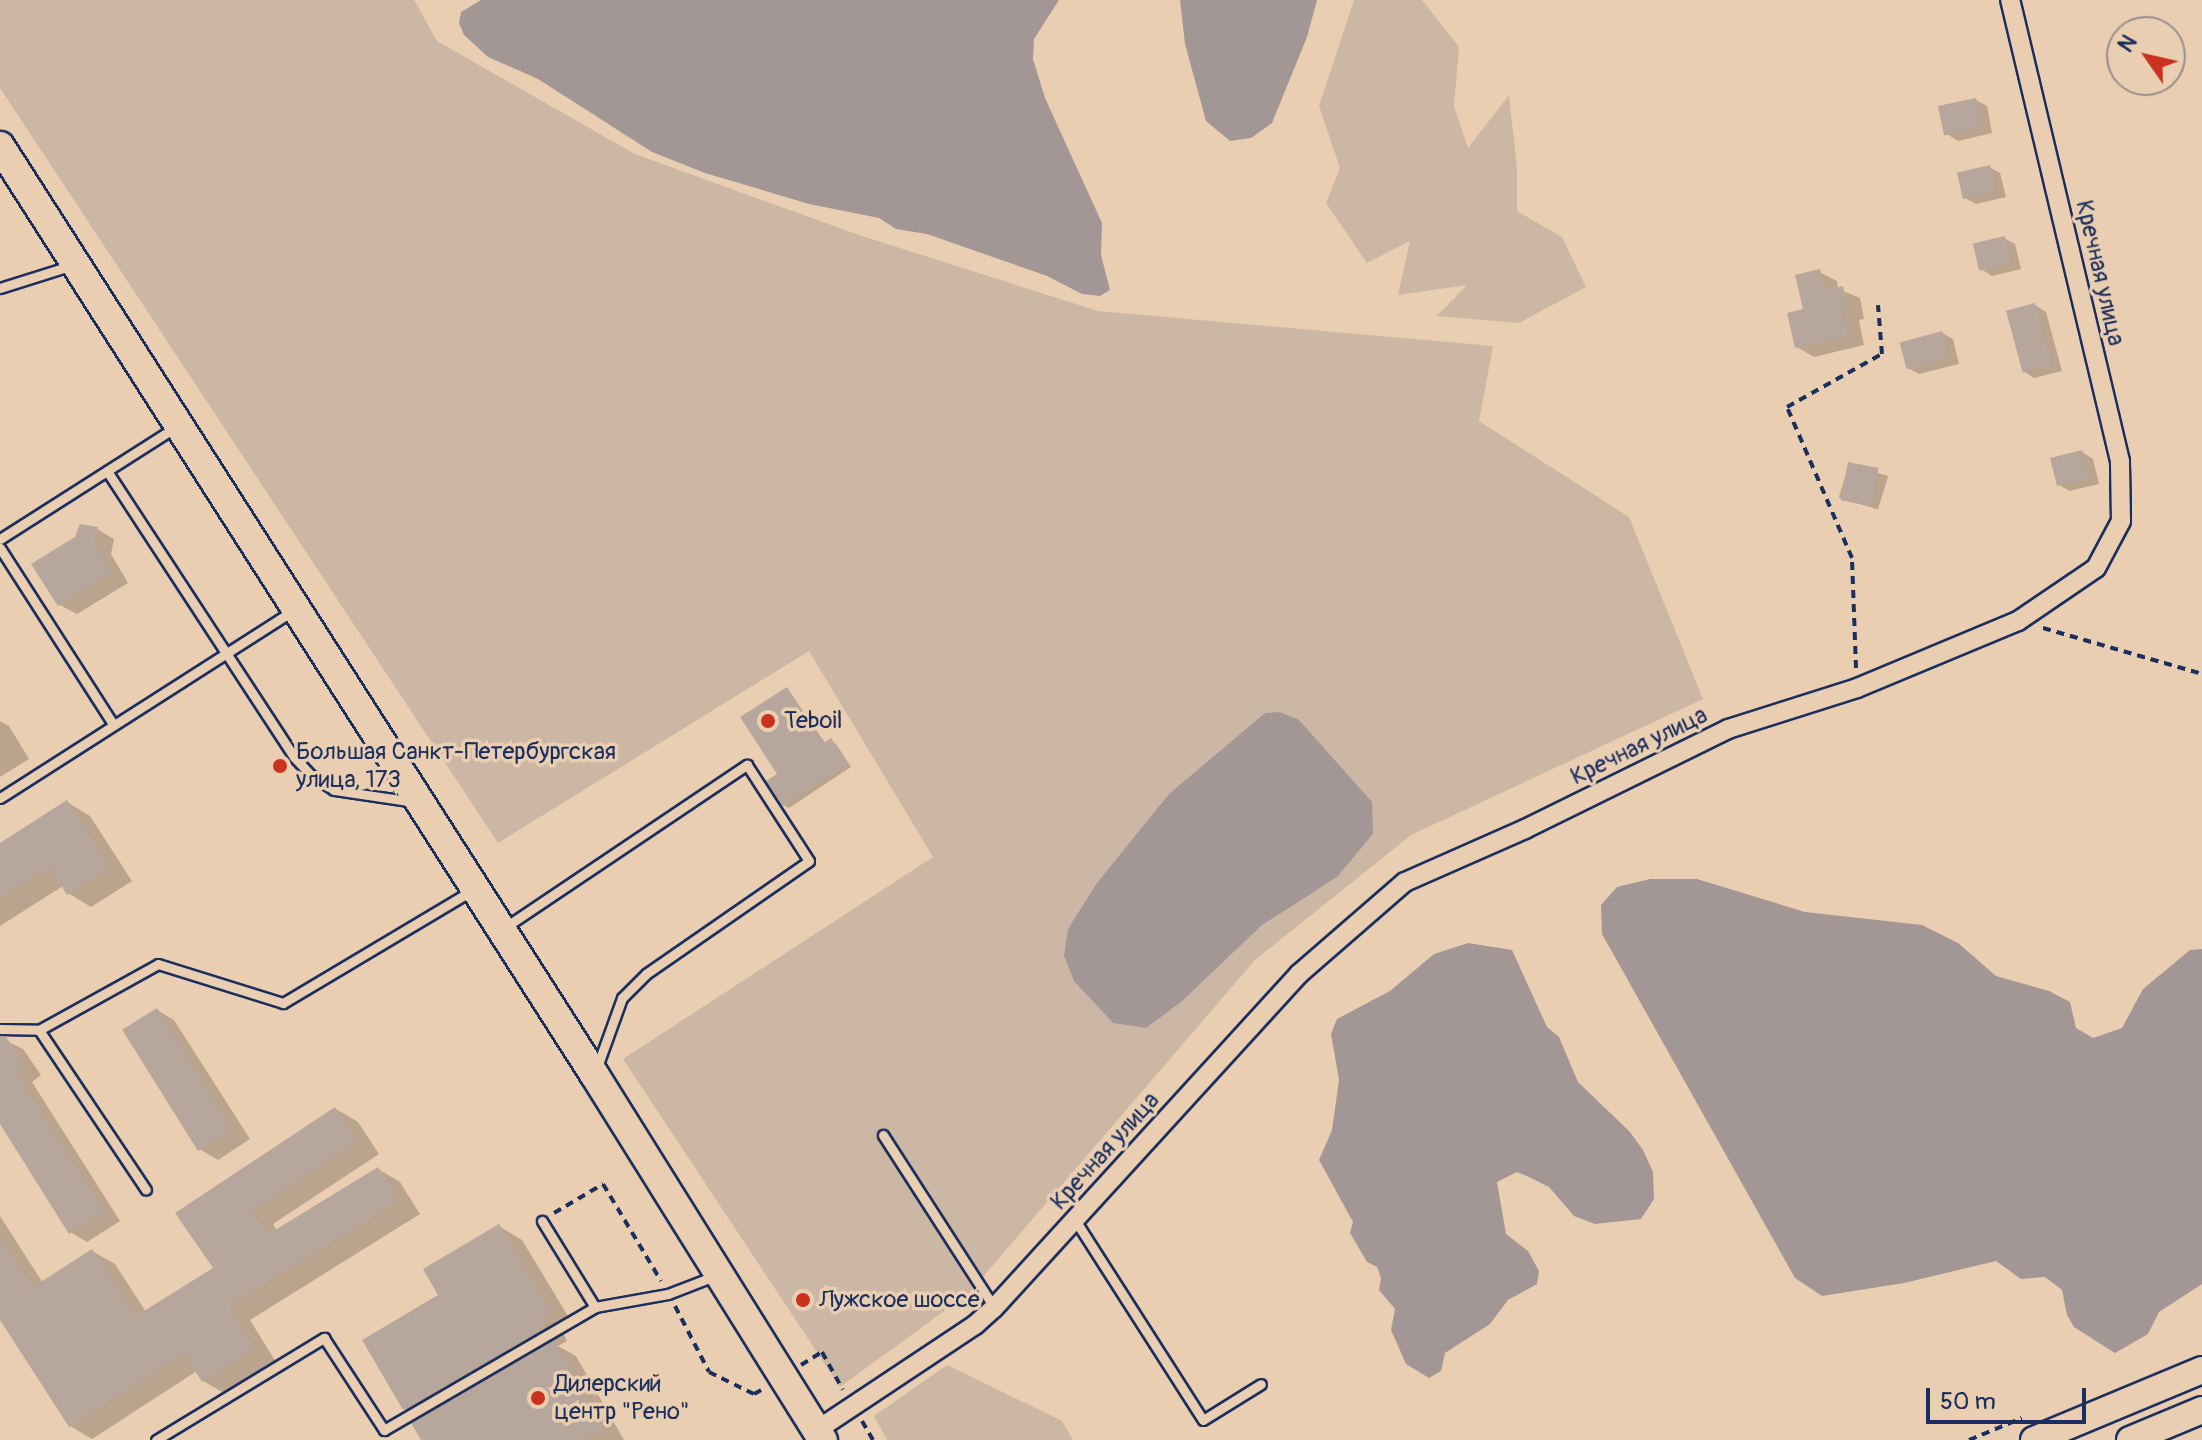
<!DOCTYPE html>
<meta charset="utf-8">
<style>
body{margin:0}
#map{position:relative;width:2202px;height:1440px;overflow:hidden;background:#eaceb1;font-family:Pangolin,sans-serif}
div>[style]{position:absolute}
.green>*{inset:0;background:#ccb7a5}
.water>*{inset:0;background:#a39795}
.shadow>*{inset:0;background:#0003;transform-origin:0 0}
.building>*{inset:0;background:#b7a69c;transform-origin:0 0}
.path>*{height:4px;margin-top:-2px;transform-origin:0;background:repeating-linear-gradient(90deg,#1b2f5e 0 8px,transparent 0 14px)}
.roads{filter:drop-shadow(2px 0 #1b2f5e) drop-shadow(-2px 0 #1b2f5e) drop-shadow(0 2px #1b2f5e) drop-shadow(0 -2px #1b2f5e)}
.lane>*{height:9px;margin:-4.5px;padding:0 4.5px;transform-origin:4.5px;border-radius:4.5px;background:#eaceb1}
.street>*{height:18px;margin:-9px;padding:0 9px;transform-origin:9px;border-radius:9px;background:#eaceb1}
.secondary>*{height:26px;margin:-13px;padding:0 13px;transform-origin:13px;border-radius:13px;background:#eaceb1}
.primary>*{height:28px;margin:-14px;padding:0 14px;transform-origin:14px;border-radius:14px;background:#eaceb1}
.dots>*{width:22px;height:22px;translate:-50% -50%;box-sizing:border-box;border:4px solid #eaceb1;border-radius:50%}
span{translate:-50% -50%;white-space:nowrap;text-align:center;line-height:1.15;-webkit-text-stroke:7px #eaceb1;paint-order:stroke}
.street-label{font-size:24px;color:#1b2f5e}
.poi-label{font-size:24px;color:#1b2f5e}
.left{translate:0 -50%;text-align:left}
.north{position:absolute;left:2106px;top:16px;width:80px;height:80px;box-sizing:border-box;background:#eaceb1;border:2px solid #978e90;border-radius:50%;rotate:304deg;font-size:22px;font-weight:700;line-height:32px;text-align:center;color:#1b2f5e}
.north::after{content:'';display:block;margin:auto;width:28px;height:36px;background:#c8321e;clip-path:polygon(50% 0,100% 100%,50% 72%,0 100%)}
.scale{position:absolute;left:1926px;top:1388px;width:160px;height:36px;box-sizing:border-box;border:4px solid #1b2f5e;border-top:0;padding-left:10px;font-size:24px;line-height:28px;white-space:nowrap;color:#1b2f5e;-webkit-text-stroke:6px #eaceb1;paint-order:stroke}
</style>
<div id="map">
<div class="green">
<div style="clip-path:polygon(0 0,414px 0,437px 41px,635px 154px,859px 235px,1098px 311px,1493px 346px,1479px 421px,1629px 517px,1703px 699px,1411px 835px,1255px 960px,969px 1293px,840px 1387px,623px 1059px,933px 857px,809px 651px,498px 843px,0 88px)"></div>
<div style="clip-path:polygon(1354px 0,1422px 0,1459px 47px,1454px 106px,1468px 148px,1509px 95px,1517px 168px,1517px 211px,1562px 237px,1586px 287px,1519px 323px,1437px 316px,1467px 285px,1398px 295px,1410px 241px,1367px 263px,1326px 203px,1340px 168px,1319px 106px)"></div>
<div style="clip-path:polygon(947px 1365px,1062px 1421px,1073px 1440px,887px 1440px,874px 1416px)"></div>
</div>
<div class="water">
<div style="clip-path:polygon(481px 0,1059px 0,1034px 39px,1033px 59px,1045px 98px,1102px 223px,1101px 255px,1110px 290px,1100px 296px,1082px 294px,1047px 276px,927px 234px,896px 229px,879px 218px,809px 204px,705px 173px,652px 152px,538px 79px,488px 57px,464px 35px,459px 23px,461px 12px)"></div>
<div style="clip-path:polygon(1180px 0,1317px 0,1307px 37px,1272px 123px,1251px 138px,1230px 141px,1206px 121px,1185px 44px)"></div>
<div style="clip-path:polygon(1280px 712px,1299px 720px,1372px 802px,1373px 834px,1337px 877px,1262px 925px,1181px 1002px,1146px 1028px,1113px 1023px,1074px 981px,1064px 956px,1068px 929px,1097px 883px,1169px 794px,1265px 713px)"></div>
<div style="clip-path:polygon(1650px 879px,1697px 879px,1805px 912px,1922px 925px,1958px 943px,1996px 976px,2049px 991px,2070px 1002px,2076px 1028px,2093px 1038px,2122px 1028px,2143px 989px,2190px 950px,2202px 949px,2202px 1284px,2159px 1312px,2148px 1334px,2115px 1353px,2074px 1327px,2067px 1315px,2062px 1290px,2045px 1277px,2021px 1279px,1996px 1261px,1904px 1283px,1822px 1296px,1795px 1278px,1602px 934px,1601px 905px,1617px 887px)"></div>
<div style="clip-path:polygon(1468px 943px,1512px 950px,1547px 1027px,1559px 1037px,1578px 1082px,1630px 1132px,1643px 1150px,1653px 1172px,1654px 1199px,1641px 1219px,1595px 1224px,1574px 1216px,1549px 1187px,1529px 1177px,1517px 1172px,1497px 1182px,1506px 1234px,1528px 1251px,1539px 1271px,1537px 1284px,1508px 1300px,1490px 1324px,1445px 1353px,1441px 1371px,1429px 1378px,1406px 1364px,1391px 1330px,1395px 1309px,1379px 1290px,1381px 1278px,1377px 1267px,1367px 1262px,1350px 1233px,1353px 1222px,1319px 1160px,1332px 1130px,1339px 1080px,1331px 1034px,1337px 1019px,1390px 991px,1434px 954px)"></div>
</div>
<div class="shadow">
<div style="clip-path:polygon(1976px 100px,1987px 106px,1992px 133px,1958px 141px,1947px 134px)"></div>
<div style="clip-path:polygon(1989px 167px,2000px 173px,2006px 197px,1976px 204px,1965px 198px)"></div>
<div style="clip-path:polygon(2004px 238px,2015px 244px,2021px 269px,1992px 276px,1981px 269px)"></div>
<div style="clip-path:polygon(1819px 272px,1837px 281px,1838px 289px,1860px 298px,1864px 319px,1859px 320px,1864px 345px,1814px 357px,1797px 347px)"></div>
<div style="clip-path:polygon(2035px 305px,2046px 312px,2062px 371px,2034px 378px,2023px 371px)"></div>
<div style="clip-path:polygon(1942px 333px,1953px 339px,1959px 364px,1919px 374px,1908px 368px)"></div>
<div style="clip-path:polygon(2082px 452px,2093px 459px,2099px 484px,2069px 491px,2058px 484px)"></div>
<div style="left:1849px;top:464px;width:41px;height:35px;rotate:17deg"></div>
<div style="clip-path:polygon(97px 529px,114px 539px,111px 554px,128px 583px,77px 614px,60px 605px)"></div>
<div style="clip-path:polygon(787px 689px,826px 744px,831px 741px,836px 744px,851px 767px,789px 808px,784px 805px,780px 774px)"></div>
<div style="clip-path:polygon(0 721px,9px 726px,29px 759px,0 777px)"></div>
<div style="clip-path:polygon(67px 802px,90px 816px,132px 881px,91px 907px,68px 893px,63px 886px,0 926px,0 845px)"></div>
<div style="clip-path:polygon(157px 1010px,174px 1020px,250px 1139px,218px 1160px,201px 1150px,125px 1031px)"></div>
<div style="clip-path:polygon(0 1038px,23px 1049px,41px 1075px,32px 1082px,120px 1221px,87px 1242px,70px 1232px,0 1121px)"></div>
<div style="clip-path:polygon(336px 1109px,358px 1122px,379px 1154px,273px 1224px,277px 1231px,378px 1169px,400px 1182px,420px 1214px,250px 1320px,276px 1362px,226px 1394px,203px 1381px,197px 1371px,92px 1439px,70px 1426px,0 1317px,0 1216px,43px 1283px,92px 1251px,115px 1264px,146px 1312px,216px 1269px,178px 1214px)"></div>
<div style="clip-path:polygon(499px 1226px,522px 1240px,574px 1326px,563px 1333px,567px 1341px,558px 1346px,576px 1356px,624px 1440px,423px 1440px,422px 1419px,405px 1409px,441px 1295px)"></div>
</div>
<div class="building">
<div style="left:1976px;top:98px;width:30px;height:39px;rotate:78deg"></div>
<div style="left:1990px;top:165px;width:27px;height:34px;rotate:77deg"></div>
<div style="left:2005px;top:236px;width:28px;height:33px;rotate:77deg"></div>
<div style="clip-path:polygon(1820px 269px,1825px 290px,1843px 286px,1848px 309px,1842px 311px,1848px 336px,1795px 348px,1787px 313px,1803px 309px,1795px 275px)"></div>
<div style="left:2035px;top:303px;width:64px;height:30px;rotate:75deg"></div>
<div style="left:1942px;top:331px;width:28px;height:44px;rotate:75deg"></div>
<div style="left:2082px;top:450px;width:29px;height:33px;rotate:76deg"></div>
<div style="left:1848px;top:462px;width:31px;height:39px;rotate:11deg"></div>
<div style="clip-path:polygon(80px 524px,98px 527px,94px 542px,112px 573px,58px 606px,31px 564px,75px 537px)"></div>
<div style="clip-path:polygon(787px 687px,824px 743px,831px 738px,848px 764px,783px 806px,766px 781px,777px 774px,740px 717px)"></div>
<div style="clip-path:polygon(67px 800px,110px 868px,67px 895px,50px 867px,0 898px,0 843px)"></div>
<div style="left:157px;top:1008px;width:143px;height:41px;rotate:58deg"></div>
<div style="clip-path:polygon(0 1036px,6px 1037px,25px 1065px,16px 1072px,104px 1211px,69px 1234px,0 1124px)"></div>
<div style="clip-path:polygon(335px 1107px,358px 1141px,252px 1211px,267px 1235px,378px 1167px,399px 1201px,229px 1306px,255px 1349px,202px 1382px,184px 1353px,69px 1427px,0 1320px,0 1236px,33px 1287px,92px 1249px,136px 1316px,213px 1268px,175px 1213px)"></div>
<div style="clip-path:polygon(499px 1224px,552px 1313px,541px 1319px,545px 1327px,403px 1410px,362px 1340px,438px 1295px,423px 1269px)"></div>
<div style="clip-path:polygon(553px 1340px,604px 1428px,583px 1440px,421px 1440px,411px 1423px)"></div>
</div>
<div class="path">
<div style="left:2043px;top:628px;width:166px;rotate:16.1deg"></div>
<div style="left:1856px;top:668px;width:110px;rotate:-92.1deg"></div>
<div style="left:1852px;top:558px;width:164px;rotate:-113.3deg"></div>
<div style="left:1787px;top:407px;width:109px;rotate:-29.2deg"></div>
<div style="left:1882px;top:354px;width:49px;rotate:-94.7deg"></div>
<div style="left:554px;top:1213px;width:57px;rotate:-30.6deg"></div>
<div style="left:603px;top:1184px;width:113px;rotate:59.1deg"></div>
<div style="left:675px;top:1306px;width:74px;rotate:62.7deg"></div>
<div style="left:709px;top:1372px;width:50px;rotate:26.1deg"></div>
<div style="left:754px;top:1394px;width:10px;rotate:-29deg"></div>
<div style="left:801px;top:1365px;width:25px;rotate:-32deg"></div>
<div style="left:822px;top:1352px;width:43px;rotate:61.1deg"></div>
<div style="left:862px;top:1421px;width:22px;rotate:60deg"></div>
<div style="left:1969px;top:1440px;width:57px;rotate:-22.5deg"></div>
</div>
<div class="roads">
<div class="lane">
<div style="left:0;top:288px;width:77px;rotate:-17.5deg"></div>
<div style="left:107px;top:471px;width:342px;rotate:56.8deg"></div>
<div style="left:294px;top:757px;width:25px;rotate:47deg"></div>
<div style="left:311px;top:775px;width:27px;rotate:33deg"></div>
<div style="left:334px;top:790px;width:81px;rotate:8.5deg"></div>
<div style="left:0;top:539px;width:209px;rotate:-32.5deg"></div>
<div style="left:0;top:548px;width:209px;rotate:57.3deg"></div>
<div style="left:0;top:798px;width:349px;rotate:-32.6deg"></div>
<div style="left:504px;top:928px;width:293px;rotate:-33.9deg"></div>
<div style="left:747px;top:765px;width:114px;rotate:57.1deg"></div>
<div style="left:809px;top:861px;width:198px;rotate:145.3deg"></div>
<div style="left:646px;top:974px;width:34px;rotate:135deg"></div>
<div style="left:622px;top:998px;width:73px;rotate:109.9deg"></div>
<div style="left:0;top:1029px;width:39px;rotate:1deg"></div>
<div style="left:39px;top:1030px;width:136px;rotate:-29deg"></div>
<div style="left:158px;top:964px;width:131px;rotate:17.3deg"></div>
<div style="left:283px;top:1003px;width:222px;rotate:-30.8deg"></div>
<div style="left:39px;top:1030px;width:192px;rotate:56.2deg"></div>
<div style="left:883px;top:1135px;width:205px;rotate:57.2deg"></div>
<div style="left:1075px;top:1220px;width:237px;rotate:57.4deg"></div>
<div style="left:1203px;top:1420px;width:68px;rotate:-31.8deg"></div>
<div style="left:542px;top:1221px;width:101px;rotate:58.4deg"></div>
<div style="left:156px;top:1440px;width:197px;rotate:-31.3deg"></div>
<div style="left:324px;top:1338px;width:110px;rotate:56.9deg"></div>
<div style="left:384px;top:1430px;width:244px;rotate:-30.2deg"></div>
<div style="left:595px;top:1307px;width:74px;rotate:-10.1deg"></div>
<div style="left:668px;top:1294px;width:53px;rotate:-21.2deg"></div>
</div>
<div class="street">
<div style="left:817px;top:1430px;width:190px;rotate:-33.6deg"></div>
<div style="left:975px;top:1325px;width:25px;rotate:-42deg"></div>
<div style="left:994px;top:1308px;width:452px;rotate:-47.6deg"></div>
<div style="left:1299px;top:974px;width:140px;rotate:-41deg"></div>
<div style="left:1405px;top:882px;width:131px;rotate:-23.8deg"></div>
<div style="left:1525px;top:829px;width:226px;rotate:-26.2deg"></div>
<div style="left:1728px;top:729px;width:135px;rotate:-17.6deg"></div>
<div style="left:1857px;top:688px;width:174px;rotate:-22.6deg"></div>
<div style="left:2018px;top:621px;width:94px;rotate:-34.2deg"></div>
<div style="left:2096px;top:568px;width:53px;rotate:-62deg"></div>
<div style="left:2121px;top:521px;width:60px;rotate:-91deg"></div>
<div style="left:2120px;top:461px;width:474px;rotate:-103.4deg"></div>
</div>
<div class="secondary">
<div style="left:2034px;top:1440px;width:182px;rotate:-22.6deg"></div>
<div style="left:2130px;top:1440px;width:78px;rotate:-22.6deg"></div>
</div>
<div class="primary">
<div style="left:0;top:146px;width:1102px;rotate:57.38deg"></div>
<div style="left:594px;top:1074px;width:432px;rotate:58deg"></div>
</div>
</div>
<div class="dots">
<div style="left:768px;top:721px;background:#c8321e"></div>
<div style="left:280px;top:766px;background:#c8321e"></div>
<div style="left:803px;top:1300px;background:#c8321e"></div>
<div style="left:538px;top:1398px;background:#c8321e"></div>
</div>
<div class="street-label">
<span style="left:2100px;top:273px;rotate:77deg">Кречная улица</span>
<span style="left:1639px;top:746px;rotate:-26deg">Кречная улица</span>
<span style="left:1105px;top:1151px;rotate:-48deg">Кречная улица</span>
</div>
<div class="poi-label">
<span class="left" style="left:784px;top:721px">Teboil</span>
<span class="left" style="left:296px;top:766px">Большая Санкт-Петербургская<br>улица, 173</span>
<span class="left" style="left:819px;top:1300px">Лужское шоссе</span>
<span class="left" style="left:554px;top:1398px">Дилерский<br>центр "Рено"</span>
</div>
<div class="north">N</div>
<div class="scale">50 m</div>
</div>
